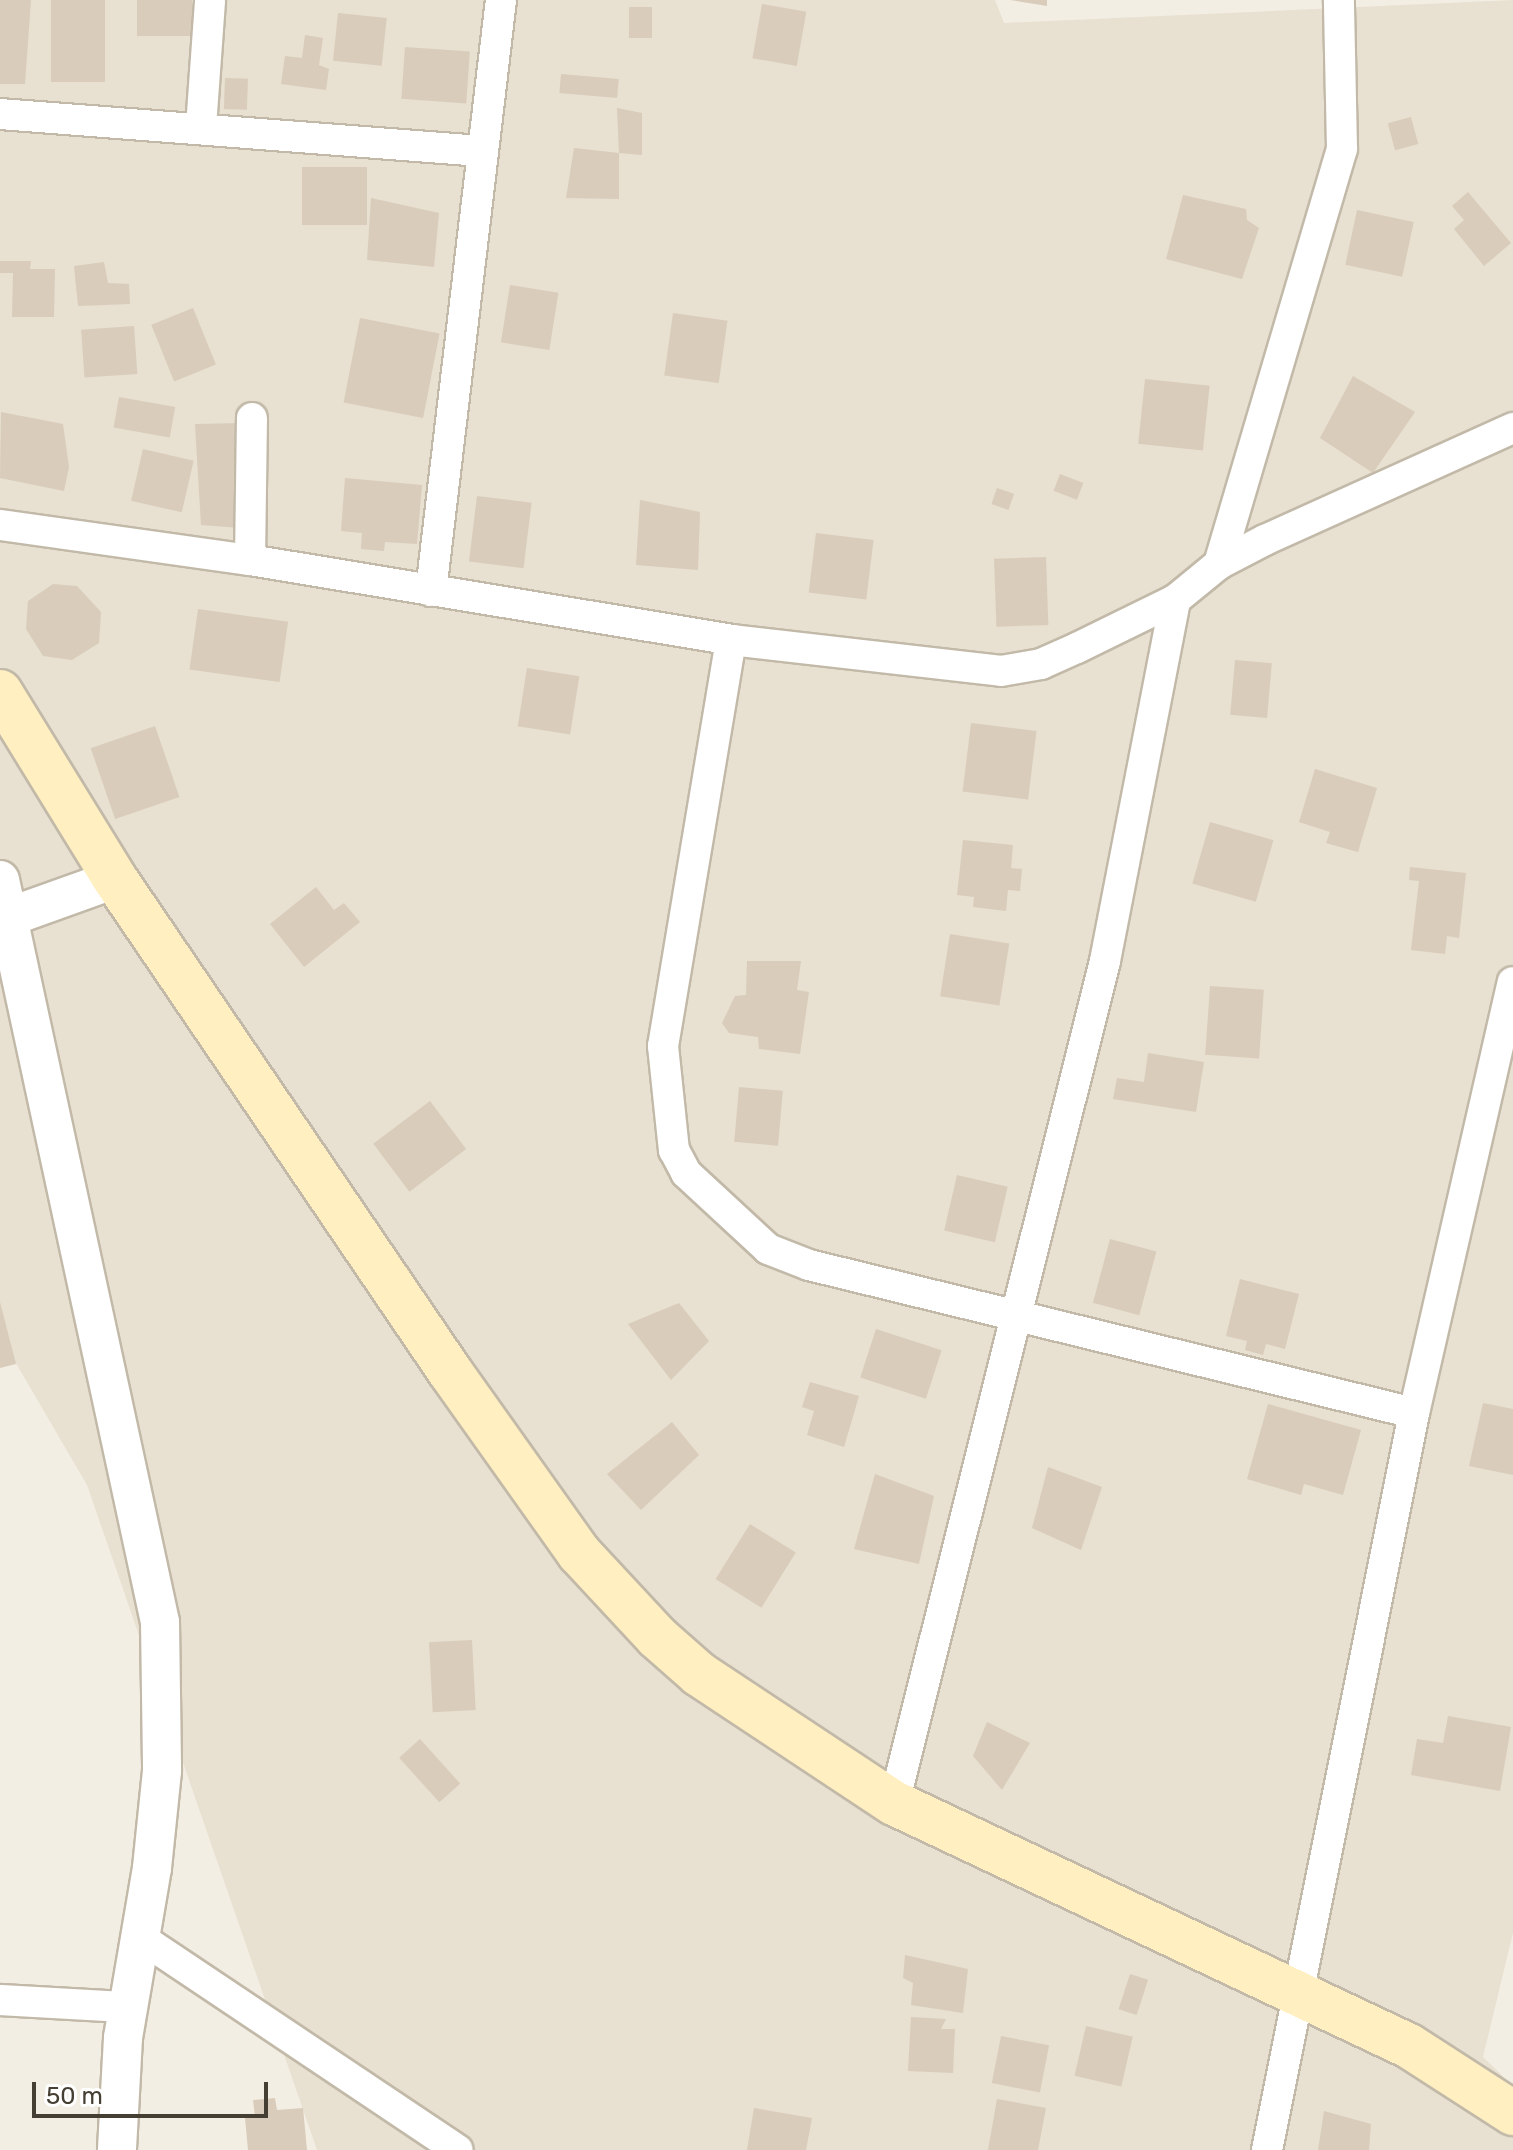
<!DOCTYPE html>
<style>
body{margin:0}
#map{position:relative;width:1513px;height:2150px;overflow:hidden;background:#f3eee3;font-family:Rubik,sans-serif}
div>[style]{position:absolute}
.residential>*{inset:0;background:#e8e0d1}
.building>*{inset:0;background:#d9ccbb;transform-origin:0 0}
.roads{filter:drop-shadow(2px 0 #c2b9a8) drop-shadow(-2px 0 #c2b9a8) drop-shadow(0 2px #c2b9a8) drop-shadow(0 -2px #c2b9a8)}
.minor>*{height:30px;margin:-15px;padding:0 15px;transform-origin:15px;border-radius:15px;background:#fff}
.tertiary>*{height:38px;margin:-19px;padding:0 19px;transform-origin:19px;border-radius:19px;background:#fff}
.secondary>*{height:44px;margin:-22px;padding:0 22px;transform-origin:22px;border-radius:22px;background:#ffefc1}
span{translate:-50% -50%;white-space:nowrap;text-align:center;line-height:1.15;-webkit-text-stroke:6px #fff;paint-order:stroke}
.scale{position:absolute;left:32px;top:2082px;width:236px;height:36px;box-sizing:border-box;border:4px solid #453e33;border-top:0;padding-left:10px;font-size:24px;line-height:28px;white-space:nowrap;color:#453e33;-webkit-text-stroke:6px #fff;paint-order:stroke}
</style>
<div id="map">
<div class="residential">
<div style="clip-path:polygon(0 0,995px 0,1004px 23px,1513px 0,1513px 1933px,1483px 2057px,1513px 2086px,1513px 2150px,317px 2150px,87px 1485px,0 1336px)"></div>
</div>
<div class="building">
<div style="clip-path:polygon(0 0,31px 0,25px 84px,0 84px)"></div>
<div style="left:51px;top:0;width:54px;height:82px"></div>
<div style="left:137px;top:0;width:55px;height:36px"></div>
<div style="clip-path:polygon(1010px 0,1047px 0,1047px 6px)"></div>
<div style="left:762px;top:4px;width:45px;height:55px;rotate:10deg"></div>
<div style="left:629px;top:7px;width:23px;height:31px"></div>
<div style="left:338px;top:13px;width:49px;height:48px;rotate:6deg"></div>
<div style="clip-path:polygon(305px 35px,323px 38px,319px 65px,329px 69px,326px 90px,281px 84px,285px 56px,302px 58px)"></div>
<div style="left:405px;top:47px;width:65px;height:52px;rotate:4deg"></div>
<div style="left:561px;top:74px;width:58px;height:19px;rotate:5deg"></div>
<div style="left:225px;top:78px;width:23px;height:31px;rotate:2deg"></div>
<div style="clip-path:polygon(617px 108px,642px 113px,642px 155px,619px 153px)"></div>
<div style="left:1411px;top:117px;width:28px;height:24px;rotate:75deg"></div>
<div style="clip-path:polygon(574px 148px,619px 153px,619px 199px,566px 198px)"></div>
<div style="left:302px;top:167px;width:65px;height:58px"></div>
<div style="clip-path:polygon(1468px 192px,1511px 243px,1484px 266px,1454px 229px,1464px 220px,1452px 206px)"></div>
<div style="clip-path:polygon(1183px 195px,1246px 209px,1247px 220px,1259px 228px,1242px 279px,1166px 259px)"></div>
<div style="clip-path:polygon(371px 198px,439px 213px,434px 267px,367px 260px)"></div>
<div style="left:1357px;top:210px;width:58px;height:56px;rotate:12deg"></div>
<div style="clip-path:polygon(0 261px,31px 261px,30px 269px,55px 269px,54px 317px,12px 317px,13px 273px,0 273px)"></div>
<div style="clip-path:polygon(104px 262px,108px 283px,129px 284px,130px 304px,78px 306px,74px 266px)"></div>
<div style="left:510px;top:285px;width:49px;height:58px;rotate:9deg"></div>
<div style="left:193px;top:308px;width:61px;height:45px;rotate:68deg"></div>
<div style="left:673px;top:313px;width:55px;height:63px;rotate:8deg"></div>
<div style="left:360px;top:318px;width:81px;height:86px;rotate:11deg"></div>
<div style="left:134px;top:326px;width:48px;height:53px;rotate:86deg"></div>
<div style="clip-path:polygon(1353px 376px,1415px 412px,1373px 473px,1320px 438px)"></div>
<div style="left:1145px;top:379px;width:65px;height:65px;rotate:6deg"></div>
<div style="left:119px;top:397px;width:57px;height:31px;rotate:10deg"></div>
<div style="clip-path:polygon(1px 412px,63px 424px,69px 467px,64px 491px,0 478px)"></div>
<div style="clip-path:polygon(241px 423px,241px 528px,201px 525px,195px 424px)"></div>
<div style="left:143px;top:449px;width:52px;height:53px;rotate:13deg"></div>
<div style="left:1060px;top:474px;width:25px;height:18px;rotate:21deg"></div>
<div style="clip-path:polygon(345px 478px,422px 485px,417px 544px,385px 542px,384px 551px,361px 549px,362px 533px,341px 531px)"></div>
<div style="left:997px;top:488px;width:18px;height:17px;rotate:19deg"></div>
<div style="left:477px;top:496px;width:55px;height:66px;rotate:7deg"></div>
<div style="clip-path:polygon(640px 500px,700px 512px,698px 570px,636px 565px)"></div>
<div style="left:816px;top:533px;width:58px;height:60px;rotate:7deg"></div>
<div style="left:1046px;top:557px;width:68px;height:52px;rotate:88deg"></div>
<div style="clip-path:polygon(53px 584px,77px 586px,101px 612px,99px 643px,72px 660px,43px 656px,26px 629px,28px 601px)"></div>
<div style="left:198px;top:609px;width:91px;height:61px;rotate:8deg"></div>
<div style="left:1235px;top:660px;width:37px;height:55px;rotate:5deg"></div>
<div style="left:527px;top:668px;width:53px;height:59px;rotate:9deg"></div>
<div style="left:971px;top:723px;width:66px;height:69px;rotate:7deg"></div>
<div style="left:155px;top:726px;width:75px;height:68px;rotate:71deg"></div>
<div style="clip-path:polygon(1315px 769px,1377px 788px,1358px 852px,1326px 843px,1330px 832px,1299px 822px)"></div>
<div style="left:1210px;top:822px;width:66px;height:64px;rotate:16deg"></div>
<div style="clip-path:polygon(963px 840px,1013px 845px,1011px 868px,1022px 869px,1020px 891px,1008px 890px,1006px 911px,973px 907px,974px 897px,957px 895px)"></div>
<div style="clip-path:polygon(1410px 867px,1466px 873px,1459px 938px,1447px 936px,1445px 954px,1411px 950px,1419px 881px,1409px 880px)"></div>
<div style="clip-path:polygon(316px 887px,334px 910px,344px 903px,360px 922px,304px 967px,270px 924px)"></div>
<div style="left:950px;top:934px;width:60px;height:63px;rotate:9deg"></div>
<div style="clip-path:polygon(747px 961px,801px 961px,797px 990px,809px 992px,800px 1054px,759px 1049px,758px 1037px,729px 1033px,722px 1023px,735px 996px,746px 995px)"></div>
<div style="left:1210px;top:986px;width:54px;height:69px;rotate:4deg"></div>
<div style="clip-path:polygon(1148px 1053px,1204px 1062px,1196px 1112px,1113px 1099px,1117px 1078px,1144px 1082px)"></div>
<div style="left:739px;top:1087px;width:44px;height:55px;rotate:5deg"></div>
<div style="left:430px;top:1101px;width:60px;height:71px;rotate:53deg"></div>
<div style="left:957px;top:1175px;width:52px;height:57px;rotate:13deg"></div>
<div style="left:1110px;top:1239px;width:48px;height:66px;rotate:15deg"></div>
<div style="clip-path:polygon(1240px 1279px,1299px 1294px,1285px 1349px,1266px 1344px,1263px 1355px,1245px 1350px,1247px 1341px,1226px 1336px)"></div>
<div style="clip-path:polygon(0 1302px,16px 1364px,0 1368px)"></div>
<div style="clip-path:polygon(679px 1303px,709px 1341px,671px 1380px,628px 1324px)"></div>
<div style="left:876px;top:1329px;width:69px;height:51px;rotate:18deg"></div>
<div style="clip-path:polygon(810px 1382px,859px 1396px,844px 1447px,807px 1435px,814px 1411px,802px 1407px)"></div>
<div style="clip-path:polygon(1483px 1403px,1513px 1409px,1513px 1475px,1469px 1466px)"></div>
<div style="clip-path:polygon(1268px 1404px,1361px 1430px,1343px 1495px,1304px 1484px,1301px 1495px,1247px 1479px)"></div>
<div style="clip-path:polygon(672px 1422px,699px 1455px,641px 1510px,607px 1474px)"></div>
<div style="clip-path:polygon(1048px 1467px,1102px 1487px,1081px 1550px,1032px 1528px)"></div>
<div style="clip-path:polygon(875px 1474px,934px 1496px,919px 1564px,854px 1549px)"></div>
<div style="left:750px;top:1524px;width:54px;height:65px;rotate:32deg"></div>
<div style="left:472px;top:1640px;width:70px;height:43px;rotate:87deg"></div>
<div style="clip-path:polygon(1448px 1716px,1511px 1727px,1500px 1791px,1411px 1775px,1417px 1739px,1443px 1743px)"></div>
<div style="clip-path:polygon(987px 1722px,1030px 1743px,1002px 1790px,973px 1756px)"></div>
<div style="left:420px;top:1739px;width:60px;height:28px;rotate:48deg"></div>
<div style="clip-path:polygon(905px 1955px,968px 1969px,963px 2013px,911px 2005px,913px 1983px,903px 1978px)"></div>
<div style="left:1130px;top:1974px;width:19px;height:37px;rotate:18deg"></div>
<div style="clip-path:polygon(911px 2017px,946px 2019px,941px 2029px,955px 2029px,953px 2073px,908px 2071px)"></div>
<div style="left:1086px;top:2026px;width:48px;height:51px;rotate:13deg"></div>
<div style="left:1001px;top:2036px;width:49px;height:48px;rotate:11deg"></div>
<div style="clip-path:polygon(275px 2098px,277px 2110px,303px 2108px,307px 2150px,248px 2150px,245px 2118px,255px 2117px,253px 2100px)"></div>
<div style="clip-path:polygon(997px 2099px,1046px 2108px,1038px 2150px,988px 2150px)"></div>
<div style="clip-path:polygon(754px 2108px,812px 2118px,806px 2150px,747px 2150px)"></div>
<div style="clip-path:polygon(1324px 2111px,1371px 2124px,1369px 2150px,1318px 2150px)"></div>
</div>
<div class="roads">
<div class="minor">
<div style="left:0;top:114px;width:482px;rotate:4.4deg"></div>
<div style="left:201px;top:127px;width:127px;rotate:-85.9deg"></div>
<div style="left:0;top:525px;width:252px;rotate:8deg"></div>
<div style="left:250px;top:560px;width:488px;rotate:9.4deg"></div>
<div style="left:731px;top:640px;width:272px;rotate:6.5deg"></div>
<div style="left:1001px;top:671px;width:41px;rotate:-9.9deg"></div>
<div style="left:1041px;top:664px;width:39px;rotate:-24deg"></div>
<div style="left:1077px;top:648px;width:109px;rotate:-26.1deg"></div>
<div style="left:1175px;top:600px;width:57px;rotate:-39.3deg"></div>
<div style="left:1219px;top:564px;width:52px;rotate:-27.6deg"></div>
<div style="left:1265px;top:540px;width:272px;rotate:-24.3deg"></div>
<div style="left:250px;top:560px;width:142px;rotate:-89.2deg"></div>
<div style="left:1219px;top:564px;width:433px;rotate:-73.5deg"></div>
<div style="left:1342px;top:149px;width:149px;rotate:-91.2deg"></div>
<div style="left:431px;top:591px;width:595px;rotate:-83.25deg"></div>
<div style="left:731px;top:640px;width:412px;rotate:99.5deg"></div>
<div style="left:663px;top:1046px;width:105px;rotate:84deg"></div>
<div style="left:674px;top:1150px;width:26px;rotate:62deg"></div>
<div style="left:686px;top:1173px;width:112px;rotate:42.8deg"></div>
<div style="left:768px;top:1249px;width:44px;rotate:21.3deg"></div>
<div style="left:809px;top:1265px;width:623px;rotate:13.75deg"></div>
<div style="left:894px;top:1803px;width:868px;rotate:-75.93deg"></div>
<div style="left:1105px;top:961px;width:368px;rotate:-79deg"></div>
<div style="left:141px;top:1938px;width:381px;rotate:33.8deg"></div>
<div style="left:0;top:2000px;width:127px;rotate:3.2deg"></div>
<div style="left:1267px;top:2150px;width:752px;rotate:-78.72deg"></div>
<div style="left:1414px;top:1413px;width:442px;rotate:-77.1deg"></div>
</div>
<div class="tertiary">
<div style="left:0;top:880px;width:759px;rotate:77.83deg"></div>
<div style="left:160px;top:1622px;width:149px;rotate:89.2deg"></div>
<div style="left:162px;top:1771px;width:98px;rotate:95.9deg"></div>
<div style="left:152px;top:1868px;width:172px;rotate:99.7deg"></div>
<div style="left:123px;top:2038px;width:112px;rotate:93.1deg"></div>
<div style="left:9px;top:917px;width:113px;rotate:-19.7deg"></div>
</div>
<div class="secondary">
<div style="left:0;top:692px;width:220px;rotate:58.4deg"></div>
<div style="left:115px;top:879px;width:597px;rotate:55.78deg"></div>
<div style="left:451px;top:1373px;width:221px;rotate:54.6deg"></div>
<div style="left:579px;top:1553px;width:115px;rotate:47.1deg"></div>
<div style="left:657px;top:1637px;width:56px;rotate:41.4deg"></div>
<div style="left:699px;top:1674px;width:234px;rotate:33.5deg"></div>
<div style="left:894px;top:1803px;width:569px;rotate:25.26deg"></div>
<div style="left:1409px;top:2046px;width:124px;rotate:32.8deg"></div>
</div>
</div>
<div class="scale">50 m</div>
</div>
